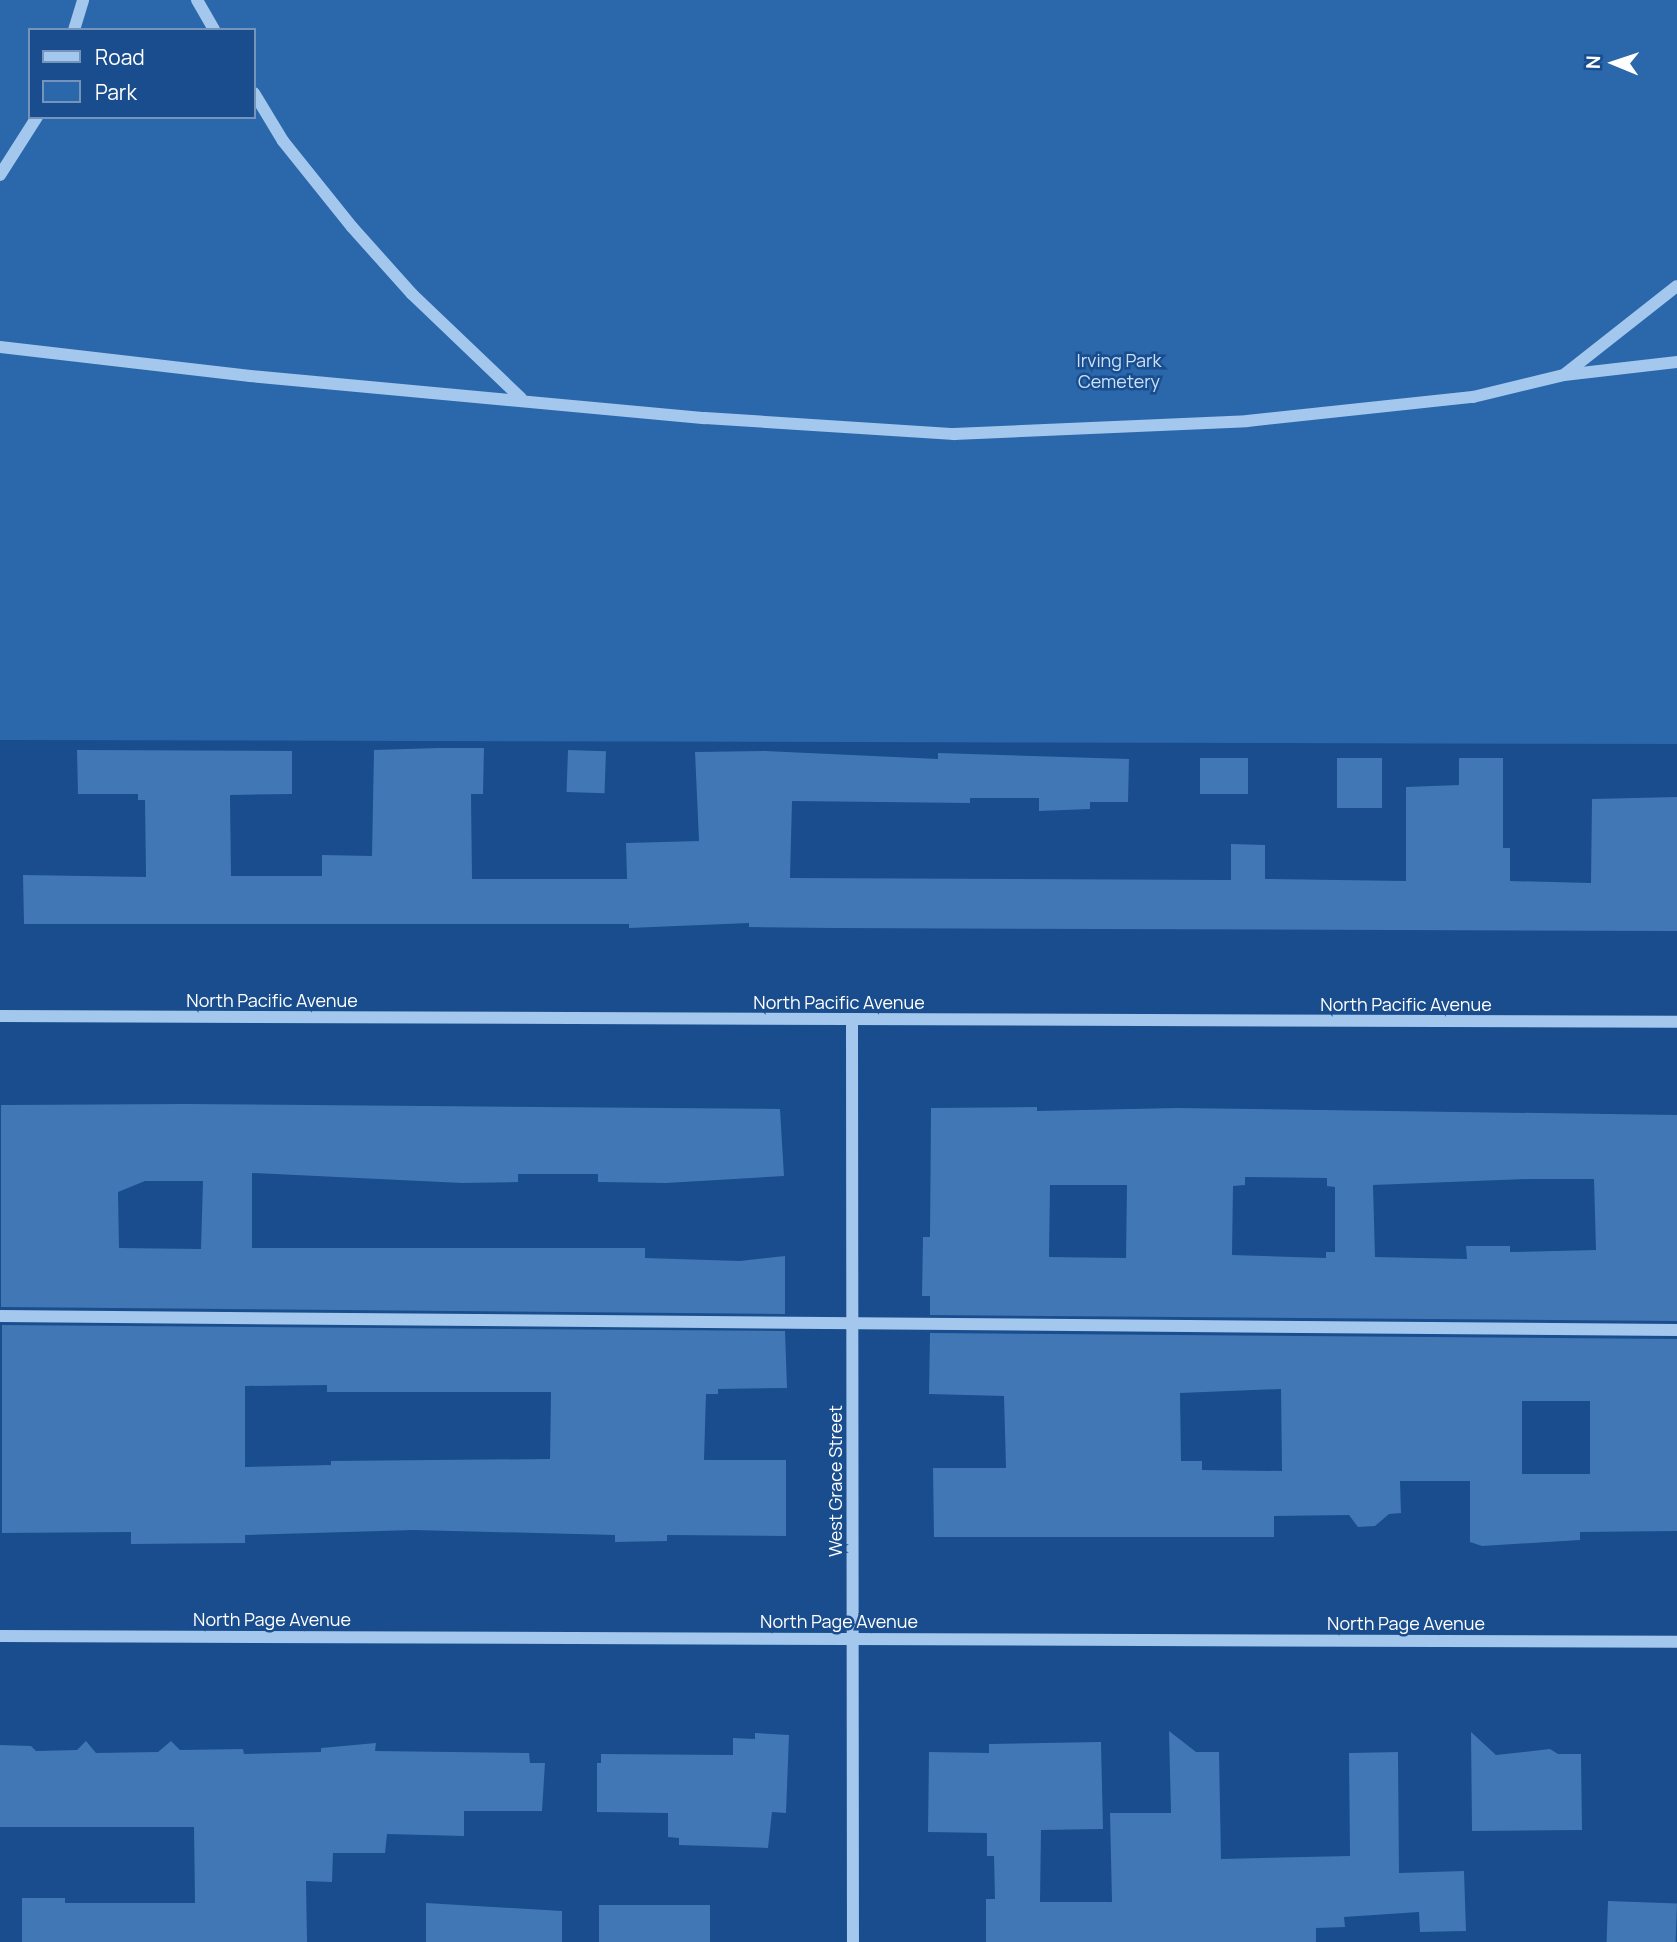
<!DOCTYPE html>
<style>
body{margin:0}
#map{position:relative;width:1677px;height:1942px;overflow:hidden;background:#194d8d;font-family:Manrope,sans-serif}
div>[style]{position:absolute}
.green>*{inset:0;background:#2b67ab}
.building>*{inset:0;background:#4177b5;transform-origin:0 0}
.minor>*{height:12px;margin:-6px;padding:0 6px;transform-origin:6px;border-radius:6px;background:#a4c7ee}
span{translate:-50% -50%;white-space:nowrap;text-align:center;line-height:1.15;-webkit-text-stroke:5px #194d8d;paint-order:stroke}
.park-label{font-size:18px;color:#cae1fa}
.street-label{font-size:18px;color:#fff}
.legend{position:absolute;left:28px;top:28px;width:228px;height:91px;box-sizing:border-box;background:#194d8d;border:2px solid #7594bb;margin:0;padding:9px 12px;list-style:none;font-size:21px;color:#fff}
.legend li{display:flex;align-items:center;gap:14px;height:35px}
.legend b{width:35px;border:2px solid #7594bb}
.north{position:absolute;left:1579px;top:28px;width:70px;height:70px;-webkit-text-stroke:5px #194d8d;paint-order:stroke;rotate:272deg;font-size:19px;font-weight:700;line-height:28px;text-align:center;color:#fff}
.north::after{content:'';display:block;margin:auto;width:24px;height:32px;background:#fff;clip-path:polygon(50% 0,100% 100%,50% 72%,0 100%)}
</style>
<div id="map">
<div class="green">
<div style="clip-path:polygon(evenodd,0 0,1677px 0,1677px 744px,0 740px,0 0,30px 30px,254px 30px,254px 117px,30px 117px,30px 30px)"></div>
</div>
<div class="building">
<div style="clip-path:polygon(438px 748px,484px 748px,483px 794px,471px 794px,472px 879px,627px 879px,626px 843px,699px 841px,695px 752px,765px 751px,938px 759px,938px 753px,1129px 759px,1128px 802px,1090px 802px,1090px 809px,1039px 811px,1039px 798px,970px 798px,970px 803px,792px 801px,790px 878px,1231px 880px,1231px 844px,1265px 845px,1265px 879px,1406px 881px,1406px 787px,1459px 785px,1459px 758px,1503px 758px,1503px 848px,1510px 848px,1510px 881px,1591px 883px,1592px 799px,1677px 797px,1677px 931px,834px 928px,749px 927px,749px 923px,629px 928px,629px 924px,24px 924px,23px 875px,146px 877px,145px 800px,138px 800px,138px 794px,78px 794px,77px 750px,292px 751px,292px 794px,230px 795px,231px 876px,322px 876px,322px 855px,372px 856px,374px 750px)"></div>
<div style="left:568px;top:750px;width:38px;height:42px;rotate:2deg"></div>
<div style="left:1248px;top:758px;width:36px;height:48px;rotate:90deg"></div>
<div style="left:1337px;top:758px;width:45px;height:50px"></div>
<div style="clip-path:polygon(evenodd,185px 1104px,780px 1109px,784px 1176px,666px 1183px,598px 1182px,598px 1174px,518px 1174px,518px 1182px,462px 1183px,252px 1173px,252px 1248px,645px 1248px,645px 1258px,740px 1261px,785px 1256px,785px 1314px,1px 1307px,1px 1105px,185px 1104px,145px 1181px,203px 1181px,201px 1249px,119px 1248px,118px 1192px,145px 1181px)"></div>
<div style="clip-path:polygon(evenodd,1037px 1107px,1037px 1111px,1177px 1108px,1677px 1115px,1677px 1321px,930px 1315px,930px 1296px,922px 1296px,923px 1237px,930px 1237px,931px 1108px,1037px 1107px,1245px 1177px,1327px 1178px,1327px 1186px,1335px 1187px,1335px 1252px,1326px 1252px,1326px 1258px,1232px 1255px,1233px 1186px,1245px 1185px,1245px 1177px,1037px 1107px,1529px 1179px,1594px 1179px,1596px 1250px,1510px 1252px,1510px 1246px,1466px 1246px,1467px 1259px,1375px 1257px,1373px 1185px,1529px 1179px,1037px 1107px,1050px 1185px,1127px 1185px,1126px 1258px,1049px 1257px,1050px 1185px)"></div>
<div style="clip-path:polygon(evenodd,2px 1325px,785px 1331px,787px 1388px,718px 1389px,718px 1394px,706px 1394px,704px 1460px,786px 1460px,786px 1536px,667px 1535px,667px 1541px,615px 1542px,615px 1535px,414px 1530px,245px 1535px,245px 1543px,131px 1544px,131px 1532px,2px 1533px,2px 1325px,327px 1385px,327px 1392px,551px 1392px,550px 1459px,331px 1461px,331px 1465px,245px 1467px,245px 1386px,327px 1385px)"></div>
<div style="clip-path:polygon(evenodd,930px 1333px,1677px 1339px,1677px 1531px,1580px 1532px,1580px 1540px,1482px 1546px,1470px 1542px,1470px 1481px,1400px 1481px,1401px 1513px,1389px 1514px,1375px 1526px,1358px 1527px,1349px 1515px,1274px 1516px,1274px 1537px,934px 1537px,933px 1468px,1006px 1468px,1004px 1396px,929px 1394px,930px 1333px,1281px 1389px,1282px 1471px,1202px 1470px,1202px 1461px,1181px 1461px,1180px 1393px,1281px 1389px,930px 1333px,1522px 1401px,1590px 1401px,1590px 1474px,1522px 1474px,1522px 1401px)"></div>
<div style="clip-path:polygon(1169px 1731px,1196px 1752px,1219px 1752px,1221px 1859px,1350px 1856px,1349px 1753px,1398px 1752px,1399px 1873px,1464px 1871px,1466px 1931px,1420px 1932px,1419px 1912px,1344px 1917px,1345px 1927px,1316px 1928px,1316px 1942px,986px 1942px,986px 1899px,995px 1899px,994px 1856px,987px 1856px,987px 1833px,928px 1832px,929px 1752px,989px 1753px,989px 1744px,1101px 1742px,1103px 1829px,1041px 1830px,1040px 1902px,1112px 1902px,1110px 1813px,1171px 1813px)"></div>
<div style="clip-path:polygon(1471px 1732px,1496px 1755px,1550px 1749px,1558px 1754px,1581px 1754px,1582px 1830px,1472px 1831px)"></div>
<div style="clip-path:polygon(755px 1733px,789px 1735px,786px 1813px,772px 1812px,768px 1848px,679px 1845px,679px 1838px,668px 1837px,668px 1813px,597px 1812px,597px 1763px,601px 1763px,601px 1754px,733px 1755px,733px 1738px,755px 1739px)"></div>
<div style="clip-path:polygon(86px 1741px,96px 1753px,158px 1752px,171px 1741px,180px 1750px,243px 1749px,244px 1754px,321px 1752px,321px 1748px,376px 1743px,375px 1751px,529px 1753px,530px 1763px,545px 1763px,542px 1811px,464px 1811px,464px 1836px,387px 1834px,385px 1853px,333px 1853px,332px 1882px,306px 1881px,307px 1942px,22px 1942px,22px 1898px,65px 1898px,65px 1903px,195px 1903px,194px 1827px,0 1827px,0 1745px,31px 1746px,36px 1751px,77px 1750px)"></div>
<div style="left:1608px;top:1901px;width:69px;height:41px;rotate:2deg"></div>
<div style="clip-path:polygon(426px 1903px,562px 1911px,562px 1942px,426px 1942px)"></div>
<div style="left:710px;top:1905px;width:37px;height:111px;rotate:90deg"></div>
</div>
<div class="minor">
<div style="left:197px;top:0;width:34px;rotate:60deg"></div>
<div style="left:74px;top:30px;width:31px;rotate:-73deg"></div>
<div style="left:254px;top:93px;width:56px;rotate:58.9deg"></div>
<div style="left:283px;top:141px;width:110px;rotate:51.3deg"></div>
<div style="left:352px;top:227px;width:90px;rotate:48.2deg"></div>
<div style="left:412px;top:294px;width:151px;rotate:43.7deg"></div>
<div style="left:0;top:175px;width:69px;rotate:-57.5deg"></div>
<div style="left:0;top:347px;width:252px;rotate:6.6deg"></div>
<div style="left:250px;top:376px;width:457px;rotate:5.3deg"></div>
<div style="left:705px;top:418px;width:250px;rotate:3.7deg"></div>
<div style="left:954px;top:434px;width:293px;rotate:-2.5deg"></div>
<div style="left:1247px;top:421px;width:227px;rotate:-6.1deg"></div>
<div style="left:1473px;top:397px;width:94px;rotate:-13.6deg"></div>
<div style="left:1564px;top:375px;width:114px;rotate:-6.6deg"></div>
<div style="left:1565px;top:374px;width:142px;rotate:-38.2deg"></div>
<div style="left:0;top:1016px;width:1677px;rotate:0.2deg"></div>
<div style="left:852px;top:1019px;width:923px;rotate:89.94deg"></div>
<div style="left:0;top:1316px;width:1677px;rotate:0.48deg"></div>
<div style="left:0;top:1636px;width:1677px;rotate:0.2deg"></div>
</div>
<div class="park-label">
<span style="left:1119px;top:371px">Irving Park<br>Cemetery</span>
</div>
<div class="street-label">
<span style="left:272px;top:1000px">North Pacific Avenue</span>
<span style="left:839px;top:1002px">North Pacific Avenue</span>
<span style="left:1406px;top:1004px">North Pacific Avenue</span>
<span style="left:835px;top:1481px;rotate:-90deg">West Grace Street</span>
<span style="left:272px;top:1619px">North Page Avenue</span>
<span style="left:839px;top:1621px">North Page Avenue</span>
<span style="left:1406px;top:1623px">North Page Avenue</span>
</div>
<ul class="legend">
<li><b style="height:9px;background:#a4c7ee"></b>Road</li>
<li><b style="height:19px;background:#2b67ab"></b>Park</li>
</ul>
<div class="north">N</div>
</div>
